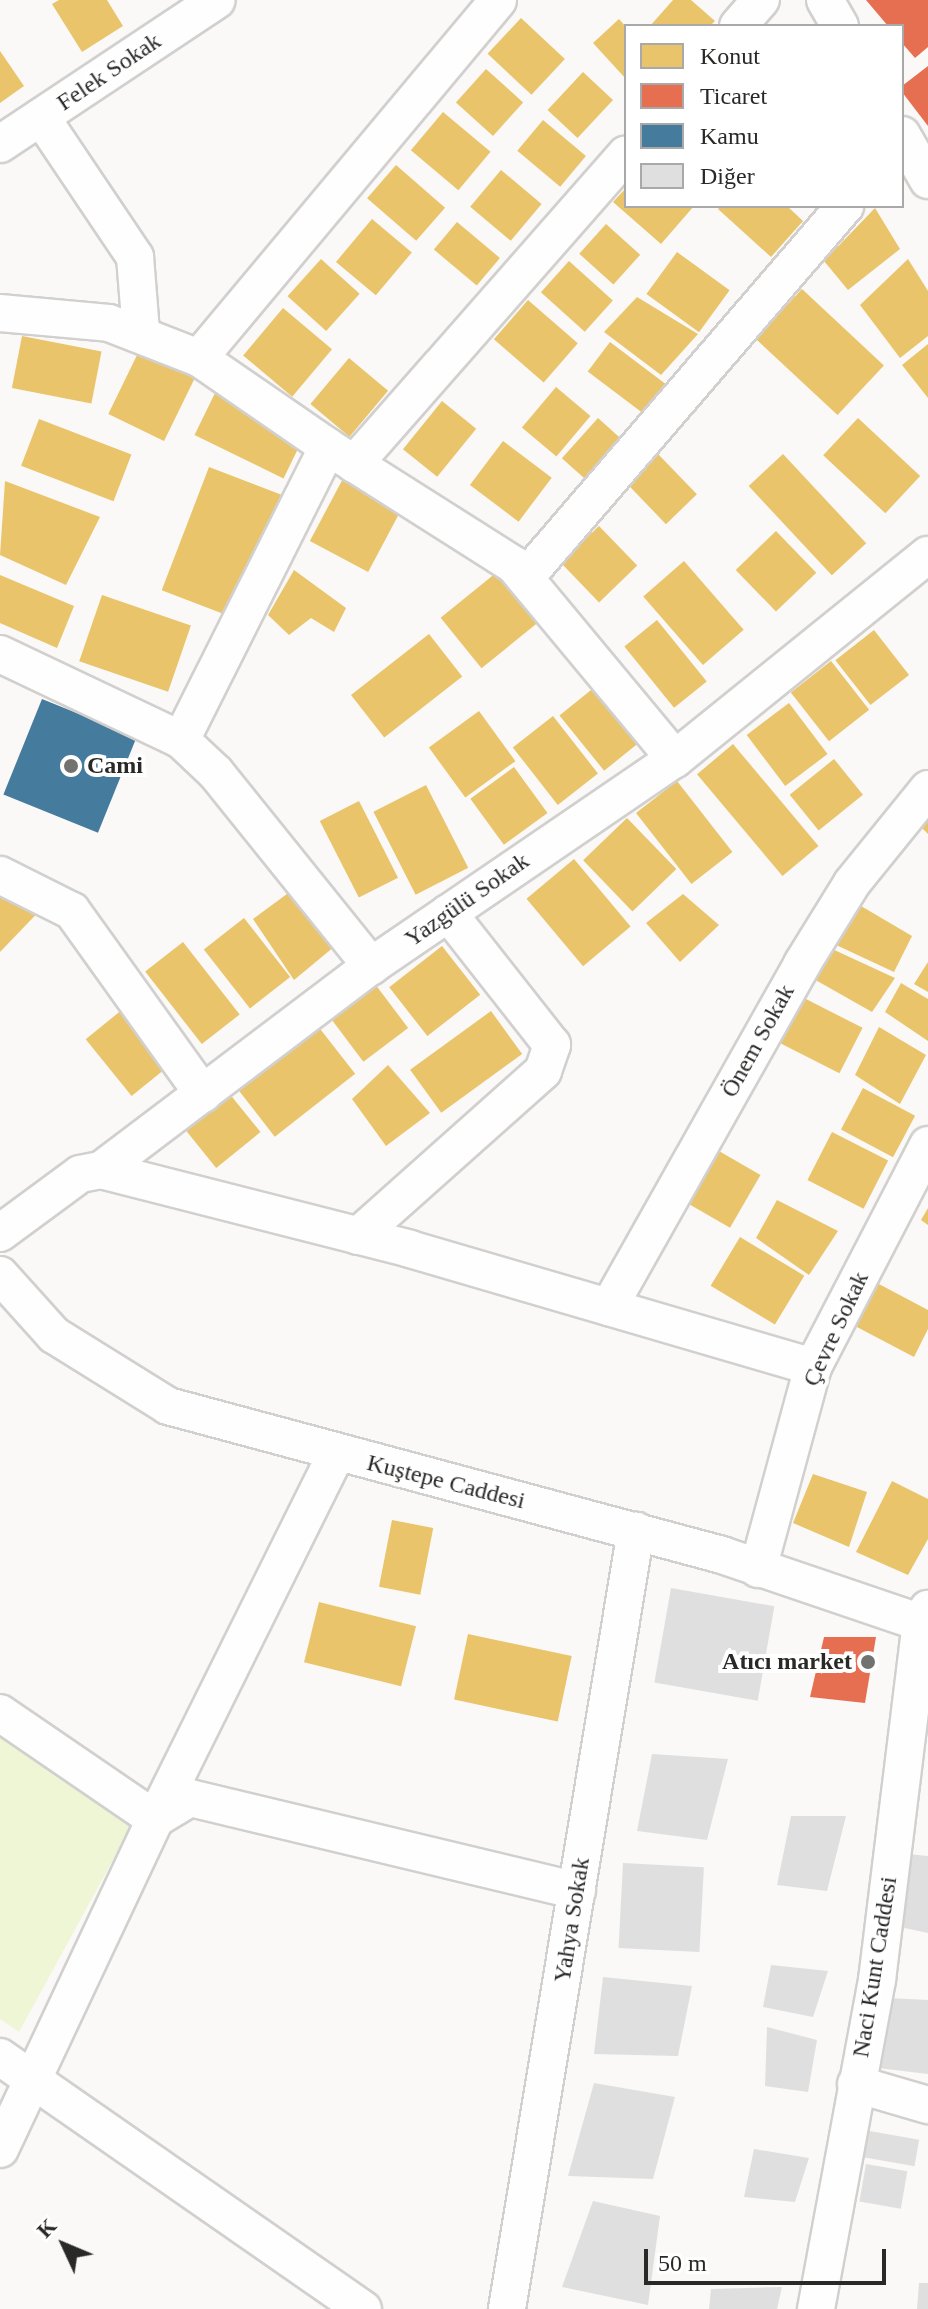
<!DOCTYPE html>
<meta charset="utf-8">
<style>
body{margin:0}
#map{position:relative;width:928px;height:2309px;overflow:hidden;background:#faf9f7;font-family:Georgia,serif}
div>[style]{position:absolute}
.green>*{inset:0;background:#eff6d6}
.homes>*{inset:0;background:#e9c46a;transform-origin:0 0}
.shops>*{inset:0;background:#e76f51}
.public>*{inset:0;background:#457b9d;transform-origin:0 0}
.building>*{inset:0;background:#e0dfdf;transform-origin:0 0}
.roads{filter:drop-shadow(2px 0 #d1d0ce) drop-shadow(-2px 0 #d1d0ce) drop-shadow(0 2px #d1d0ce) drop-shadow(0 -2px #d1d0ce)}
.minor>*{height:36px;margin:-18px;padding:0 18px;transform-origin:18px;border-radius:18px;background:#fefefe}
.dots>*{width:22px;height:22px;translate:-50% -50%;box-sizing:border-box;border:4px solid #fff;border-radius:50%}
span{translate:-50% -50%;white-space:nowrap;text-align:center;line-height:1.15;-webkit-text-stroke:8px #fff;paint-order:stroke}
.street-label{font-size:24px;color:#292928}
.poi-label{font-size:24px;color:#292928;font-weight:700}
.left{translate:0 -50%;text-align:left}
.right{translate:-100% -50%;text-align:right}
.legend{position:absolute;left:624px;top:24px;width:280px;height:184px;box-sizing:border-box;background:#fff;border:2px solid #a9a9a9;margin:0;padding:10px 14px;list-style:none;font-size:24px;color:#292928}
.legend li{display:flex;align-items:center;gap:16px;height:40px}
.legend b{width:40px;border:2px solid #a9a9a9}
.north{position:absolute;left:24px;top:2205px;width:80px;height:80px;-webkit-text-stroke:6px #fff;paint-order:stroke;rotate:314deg;font-size:22px;font-weight:700;line-height:32px;text-align:center;color:#292928}
.north::after{content:'';display:block;margin:auto;width:28px;height:36px;background:#292928;clip-path:polygon(50% 0,100% 100%,50% 72%,0 100%)}
.scale{position:absolute;left:644px;top:2249px;width:242px;height:36px;box-sizing:border-box;border:4px solid #292928;border-top:0;padding-left:10px;font-size:24px;line-height:28px;white-space:nowrap;color:#292928;-webkit-text-stroke:6px #fff;paint-order:stroke}
</style>
<div id="map">
<div class="green">
<div style="clip-path:polygon(0 1736px,132px 1825px,19px 2032px,0 2019px)"></div>
</div>
<div class="homes">
<div style="clip-path:polygon(59px 0,107px 0,123px 26px,82px 52px,52px 4px)"></div>
<div style="clip-path:polygon(673px 0,691px 0,715px 21px,710px 26px,650px 26px)"></div>
<div style="left:521px;top:18px;width:60px;height:49px;rotate:43deg"></div>
<div style="clip-path:polygon(619px 19px,626px 27px,626px 79px,593px 43px)"></div>
<div style="clip-path:polygon(0 51px,24px 86px,0 103px)"></div>
<div style="left:486px;top:69px;width:50px;height:45px;rotate:42deg"></div>
<div style="left:583px;top:72px;width:41px;height:52px;rotate:43deg"></div>
<div style="left:443px;top:112px;width:62px;height:50px;rotate:40deg"></div>
<div style="left:543px;top:120px;width:56px;height:40px;rotate:40deg"></div>
<div style="left:396px;top:165px;width:65px;height:44px;rotate:41deg"></div>
<div style="left:501px;top:170px;width:53px;height:48px;rotate:40deg"></div>
<div style="clip-path:polygon(626px 188px,626px 206px,694px 206px,661px 244px,613px 202px)"></div>
<div style="clip-path:polygon(721px 206px,787px 206px,803px 221px,771px 257px,718px 209px)"></div>
<div style="clip-path:polygon(875px 208px,900px 249px,848px 290px,824px 261px)"></div>
<div style="left:372px;top:219px;width:52px;height:56px;rotate:40deg"></div>
<div style="left:457px;top:222px;width:56px;height:36px;rotate:40deg"></div>
<div style="left:606px;top:224px;width:46px;height:40px;rotate:42deg"></div>
<div style="left:677px;top:252px;width:65px;height:52px;rotate:36deg"></div>
<div style="left:321px;top:259px;width:52px;height:50px;rotate:42deg"></div>
<div style="clip-path:polygon(908px 259px,928px 291px,928px 336px,900px 358px,860px 305px)"></div>
<div style="left:569px;top:261px;width:59px;height:42px;rotate:42deg"></div>
<div style="left:802px;top:289px;width:112px;height:68px;rotate:43deg"></div>
<div style="clip-path:polygon(637px 297px,698px 334px,661px 375px,604px 332px)"></div>
<div style="left:528px;top:300px;width:66px;height:52px;rotate:41deg"></div>
<div style="left:283px;top:308px;width:64px;height:62px;rotate:40deg"></div>
<div style="left:22px;top:336px;width:81px;height:53px;rotate:11deg"></div>
<div style="left:610px;top:342px;width:75px;height:37px;rotate:37deg"></div>
<div style="clip-path:polygon(928px 344px,928px 398px,902px 365px)"></div>
<div style="left:139px;top:351px;width:62px;height:70px;rotate:26deg"></div>
<div style="left:349px;top:358px;width:51px;height:60px;rotate:40deg"></div>
<div style="left:556px;top:387px;width:45px;height:53px;rotate:40deg"></div>
<div style="left:216px;top:391px;width:99px;height:49px;rotate:26deg"></div>
<div style="left:442px;top:401px;width:44px;height:62px;rotate:39deg"></div>
<div style="left:598px;top:418px;width:31px;height:54px;rotate:42deg"></div>
<div style="left:858px;top:418px;width:85px;height:51px;rotate:43deg"></div>
<div style="left:39px;top:419px;width:99px;height:50px;rotate:21deg"></div>
<div style="left:503px;top:441px;width:61px;height:55px;rotate:37deg"></div>
<div style="left:658px;top:454px;width:56px;height:43px;rotate:46deg"></div>
<div style="left:783px;top:454px;width:122px;height:47px;rotate:47deg"></div>
<div style="left:209px;top:467px;width:79px;height:132px;rotate:21deg"></div>
<div style="left:346px;top:473px;width:66px;height:77px;rotate:28deg"></div>
<div style="clip-path:polygon(5px 481px,100px 517px,66px 585px,0 555px)"></div>
<div style="left:599px;top:526px;width:55px;height:53px;rotate:46deg"></div>
<div style="left:776px;top:531px;width:58px;height:56px;rotate:46deg"></div>
<div style="left:684px;top:561px;width:91px;height:54px;rotate:49deg"></div>
<div style="left:502px;top:568px;width:65px;height:79px;rotate:51deg"></div>
<div style="clip-path:polygon(294px 570px,346px 608px,334px 632px,311px 618px,289px 635px,268px 615px)"></div>
<div style="clip-path:polygon(0 575px,74px 606px,57px 648px,0 623px)"></div>
<div style="left:102px;top:595px;width:94px;height:70px;rotate:19deg"></div>
<div style="left:657px;top:620px;width:79px;height:42px;rotate:51deg"></div>
<div style="left:874px;top:630px;width:57px;height:49px;rotate:52deg"></div>
<div style="left:429px;top:634px;width:54px;height:99px;rotate:52deg"></div>
<div style="left:831px;top:661px;width:62px;height:51px;rotate:52deg"></div>
<div style="left:596px;top:686px;width:71px;height:47px;rotate:51deg"></div>
<div style="left:789px;top:703px;width:64px;height:53px;rotate:53deg"></div>
<div style="left:479px;top:711px;width:62px;height:62px;rotate:54deg"></div>
<div style="left:553px;top:716px;width:73px;height:51px;rotate:52deg"></div>
<div style="left:733px;top:744px;width:133px;height:47px;rotate:50deg"></div>
<div style="left:834px;top:759px;width:46px;height:57px;rotate:51deg"></div>
<div style="left:514px;top:767px;width:57px;height:54px;rotate:54deg"></div>
<div style="left:677px;top:781px;width:90px;height:52px;rotate:52deg"></div>
<div style="left:426px;top:785px;width:93px;height:59px;rotate:63deg"></div>
<div style="left:359px;top:801px;width:86px;height:44px;rotate:63deg"></div>
<div style="left:627px;top:818px;width:71px;height:61px;rotate:46deg"></div>
<div style="clip-path:polygon(928px 818px,928px 834px,920px 826px)"></div>
<div style="left:574px;top:859px;width:88px;height:62px;rotate:50deg"></div>
<div style="clip-path:polygon(0 888px,50px 900px,0 952px)"></div>
<div style="clip-path:polygon(291px 891px,335px 946px,294px 980px,253px 919px)"></div>
<div style="clip-path:polygon(683px 894px,719px 925px,680px 962px,646px 923px)"></div>
<div style="clip-path:polygon(861px 906px,912px 936px,894px 972px,834px 944px)"></div>
<div style="left:244px;top:918px;width:75px;height:51px;rotate:52deg"></div>
<div style="left:183px;top:942px;width:92px;height:48px;rotate:52deg"></div>
<div style="left:442px;top:946px;width:62px;height:67px;rotate:52deg"></div>
<div style="clip-path:polygon(830px 948px,895px 978px,872px 1012px,812px 978px)"></div>
<div style="clip-path:polygon(928px 962px,928px 992px,914px 984px)"></div>
<div style="clip-path:polygon(901px 983px,928px 999px,928px 1041px,885px 1012px)"></div>
<div style="left:375px;top:984px;width:55px;height:56px;rotate:53deg"></div>
<div style="left:802px;top:997px;width:68px;height:51px;rotate:27deg"></div>
<div style="left:123px;top:1009px;width:73px;height:48px;rotate:51deg"></div>
<div style="left:491px;top:1011px;width:53px;height:100px;rotate:54deg"></div>
<div style="left:317px;top:1025px;width:62px;height:102px;rotate:52deg"></div>
<div style="clip-path:polygon(879px 1027px,926px 1055px,900px 1104px,855px 1075px)"></div>
<div style="clip-path:polygon(388px 1065px,430px 1113px,386px 1146px,352px 1099px)"></div>
<div style="left:224px;top:1087px;width:58px;height:57px;rotate:51deg"></div>
<div style="left:863px;top:1088px;width:59px;height:47px;rotate:28deg"></div>
<div style="left:832px;top:1132px;width:63px;height:54px;rotate:27deg"></div>
<div style="left:712px;top:1147px;width:56px;height:61px;rotate:30deg"></div>
<div style="clip-path:polygon(777px 1200px,838px 1231px,809px 1275px,756px 1238px)"></div>
<div style="clip-path:polygon(928px 1208px,928px 1225px,921px 1220px)"></div>
<div style="left:740px;top:1237px;width:75px;height:57px;rotate:31deg"></div>
<div style="clip-path:polygon(877px 1283px,928px 1310px,928px 1329px,914px 1357px,855px 1326px)"></div>
<div style="clip-path:polygon(813px 1474px,867px 1492px,849px 1547px,793px 1523px)"></div>
<div style="clip-path:polygon(892px 1481px,928px 1499px,928px 1539px,908px 1575px,856px 1552px)"></div>
<div style="left:392px;top:1520px;width:42px;height:68px;rotate:11deg"></div>
<div style="left:319px;top:1602px;width:100px;height:62px;rotate:14deg"></div>
<div style="left:468px;top:1634px;width:106px;height:67px;rotate:12deg"></div>
</div>
<div class="shops">
<div style="clip-path:polygon(866px 0,928px 0,928px 47px,915px 58px,902px 43px,902px 26px,888px 26px)"></div>
<div style="clip-path:polygon(928px 66px,928px 126px,902px 92px,902px 86px)"></div>
<div style="clip-path:polygon(824px 1637px,876px 1637px,865px 1703px,810px 1697px)"></div>
</div>
<div class="public">
<div style="left:42px;top:699px;width:102px;height:103px;rotate:22deg"></div>
</div>
<div class="building">
<div style="left:671px;top:1588px;width:105px;height:96px;rotate:10deg"></div>
<div style="clip-path:polygon(652px 1754px,728px 1759px,707px 1840px,637px 1831px)"></div>
<div style="clip-path:polygon(791px 1816px,846px 1816px,827px 1891px,777px 1885px)"></div>
<div style="clip-path:polygon(908px 1854px,928px 1856px,928px 1933px,895px 1926px)"></div>
<div style="left:623px;top:1863px;width:81px;height:85px;rotate:3deg"></div>
<div style="clip-path:polygon(771px 1965px,828px 1971px,813px 2017px,763px 2007px)"></div>
<div style="clip-path:polygon(603px 1977px,692px 1986px,678px 2056px,594px 2054px)"></div>
<div style="clip-path:polygon(889px 1998px,928px 2000px,928px 2074px,878px 2068px)"></div>
<div style="clip-path:polygon(767px 2027px,817px 2040px,808px 2092px,765px 2086px)"></div>
<div style="clip-path:polygon(594px 2083px,675px 2097px,653px 2179px,568px 2176px)"></div>
<div style="left:864px;top:2130px;width:56px;height:27px;rotate:10deg"></div>
<div style="clip-path:polygon(754px 2149px,809px 2158px,795px 2202px,744px 2197px)"></div>
<div style="left:866px;top:2164px;width:42px;height:38px;rotate:10deg"></div>
<div style="clip-path:polygon(593px 2201px,660px 2216px,648px 2305px,562px 2287px)"></div>
<div style="clip-path:polygon(919px 2283px,928px 2283px,928px 2309px,917px 2309px)"></div>
<div style="clip-path:polygon(782px 2287px,777px 2309px,709px 2309px,711px 2289px)"></div>
</div>
<div class="roads">
<div class="minor">
<div style="left:825px;top:0;width:30px;rotate:60deg"></div>
<div style="left:738px;top:26px;width:35px;rotate:-49deg"></div>
<div style="left:41px;top:117px;width:169px;rotate:56.1deg"></div>
<div style="left:135px;top:257px;width:75px;rotate:85.4deg"></div>
<div style="left:902px;top:135px;width:52px;rotate:60deg"></div>
<div style="left:0;top:144px;width:260px;rotate:-33.6deg"></div>
<div style="left:0;top:313px;width:109px;rotate:5.2deg"></div>
<div style="left:109px;top:323px;width:97px;rotate:21.3deg"></div>
<div style="left:199px;top:358px;width:157px;rotate:34.6deg"></div>
<div style="left:328px;top:447px;width:220px;rotate:32.4deg"></div>
<div style="left:514px;top:565px;width:252px;rotate:50.3deg"></div>
<div style="left:199px;top:358px;width:466px;rotate:-50.1deg"></div>
<div style="left:354px;top:464px;width:412px;rotate:-48.7deg"></div>
<div style="left:525px;top:578px;width:491px;rotate:-49.3deg"></div>
<div style="left:0;top:654px;width:200px;rotate:25.4deg"></div>
<div style="left:181px;top:740px;width:48px;rotate:43.3deg"></div>
<div style="left:216px;top:773px;width:248px;rotate:51.2deg"></div>
<div style="left:181px;top:740px;width:328px;rotate:-63.4deg"></div>
<div style="left:0;top:875px;width:80px;rotate:26.6deg"></div>
<div style="left:72px;top:911px;width:225px;rotate:54.4deg"></div>
<div style="left:101px;top:1170px;width:319px;rotate:14.3deg"></div>
<div style="left:410px;top:1249px;width:420px;rotate:16.3deg"></div>
<div style="left:0;top:1233px;width:99px;rotate:-36.4deg"></div>
<div style="left:80px;top:1174px;width:21px;rotate:-11deg"></div>
<div style="left:101px;top:1170px;width:338px;rotate:-37.1deg"></div>
<div style="left:371px;top:966px;width:368px;rotate:-34.3deg"></div>
<div style="left:675px;top:759px;width:325px;rotate:-38.9deg"></div>
<div style="left:358px;top:1236px;width:248px;rotate:-41.7deg"></div>
<div style="left:543px;top:1071px;width:28px;rotate:-71deg"></div>
<div style="left:552px;top:1045px;width:168px;rotate:-128.2deg"></div>
<div style="left:0;top:1275px;width:81px;rotate:48deg"></div>
<div style="left:54px;top:1335px;width:134px;rotate:31.9deg"></div>
<div style="left:168px;top:1406px;width:574px;rotate:15.05deg"></div>
<div style="left:722px;top:1555px;width:218px;rotate:18.8deg"></div>
<div style="left:609px;top:1307px;width:394px;rotate:-60.6deg"></div>
<div style="left:802px;top:964px;width:95px;rotate:-58.3deg"></div>
<div style="left:852px;top:883px;width:121px;rotate:-51deg"></div>
<div style="left:758px;top:1569px;width:209px;rotate:-74.8deg"></div>
<div style="left:813px;top:1367px;width:250px;rotate:-62.6deg"></div>
<div style="left:0;top:1713px;width:188px;rotate:34.4deg"></div>
<div style="left:155px;top:1819px;width:41px;rotate:-31deg"></div>
<div style="left:190px;top:1798px;width:398px;rotate:13.5deg"></div>
<div style="left:0;top:2057px;width:442px;rotate:34.8deg"></div>
<div style="left:856px;top:2084px;width:75px;rotate:16.3deg"></div>
<div style="left:0;top:2149px;width:365px;rotate:-64.8deg"></div>
<div style="left:155px;top:1819px;width:407px;rotate:-63.6deg"></div>
<div style="left:507px;top:2309px;width:789px;rotate:-80.59deg"></div>
<div style="left:816px;top:2309px;width:335px;rotate:-79.5deg"></div>
<div style="left:877px;top:1980px;width:361px;rotate:-83deg"></div>
<div style="left:921px;top:1622px;width:15px;rotate:-62deg"></div>
</div>
</div>
<div class="dots">
<div style="left:71px;top:766px;background:#727270"></div>
<div style="left:868px;top:1662px;background:#727270"></div>
</div>
<div class="street-label">
<span style="left:109px;top:72px;rotate:-34deg">Felek Sokak</span>
<span style="left:467px;top:900px;rotate:-35deg">Yazgülü Sokak</span>
<span style="left:758px;top:1041px;rotate:-61deg">Önem Sokak</span>
<span style="left:836px;top:1329px;rotate:-65deg">Çevre Sokak</span>
<span style="left:446px;top:1482px;rotate:14deg">Kuştepe Caddesi</span>
<span style="left:572px;top:1920px;rotate:-81deg">Yahya Sokak</span>
<span style="left:875px;top:1967px;rotate:-81deg">Naci Kunt Caddesi</span>
</div>
<div class="poi-label">
<span class="left" style="left:87px;top:766px">Cami</span>
<span class="right" style="left:852px;top:1662px">Atıcı market</span>
</div>
<ul class="legend">
<li><b style="height:22px;background:#e9c46a"></b>Konut</li>
<li><b style="height:22px;background:#e76f51"></b>Ticaret</li>
<li><b style="height:22px;background:#457b9d"></b>Kamu</li>
<li><b style="height:22px;background:#e0dfdf"></b>Diğer</li>
</ul>
<div class="north">K</div>
<div class="scale">50 m</div>
</div>
